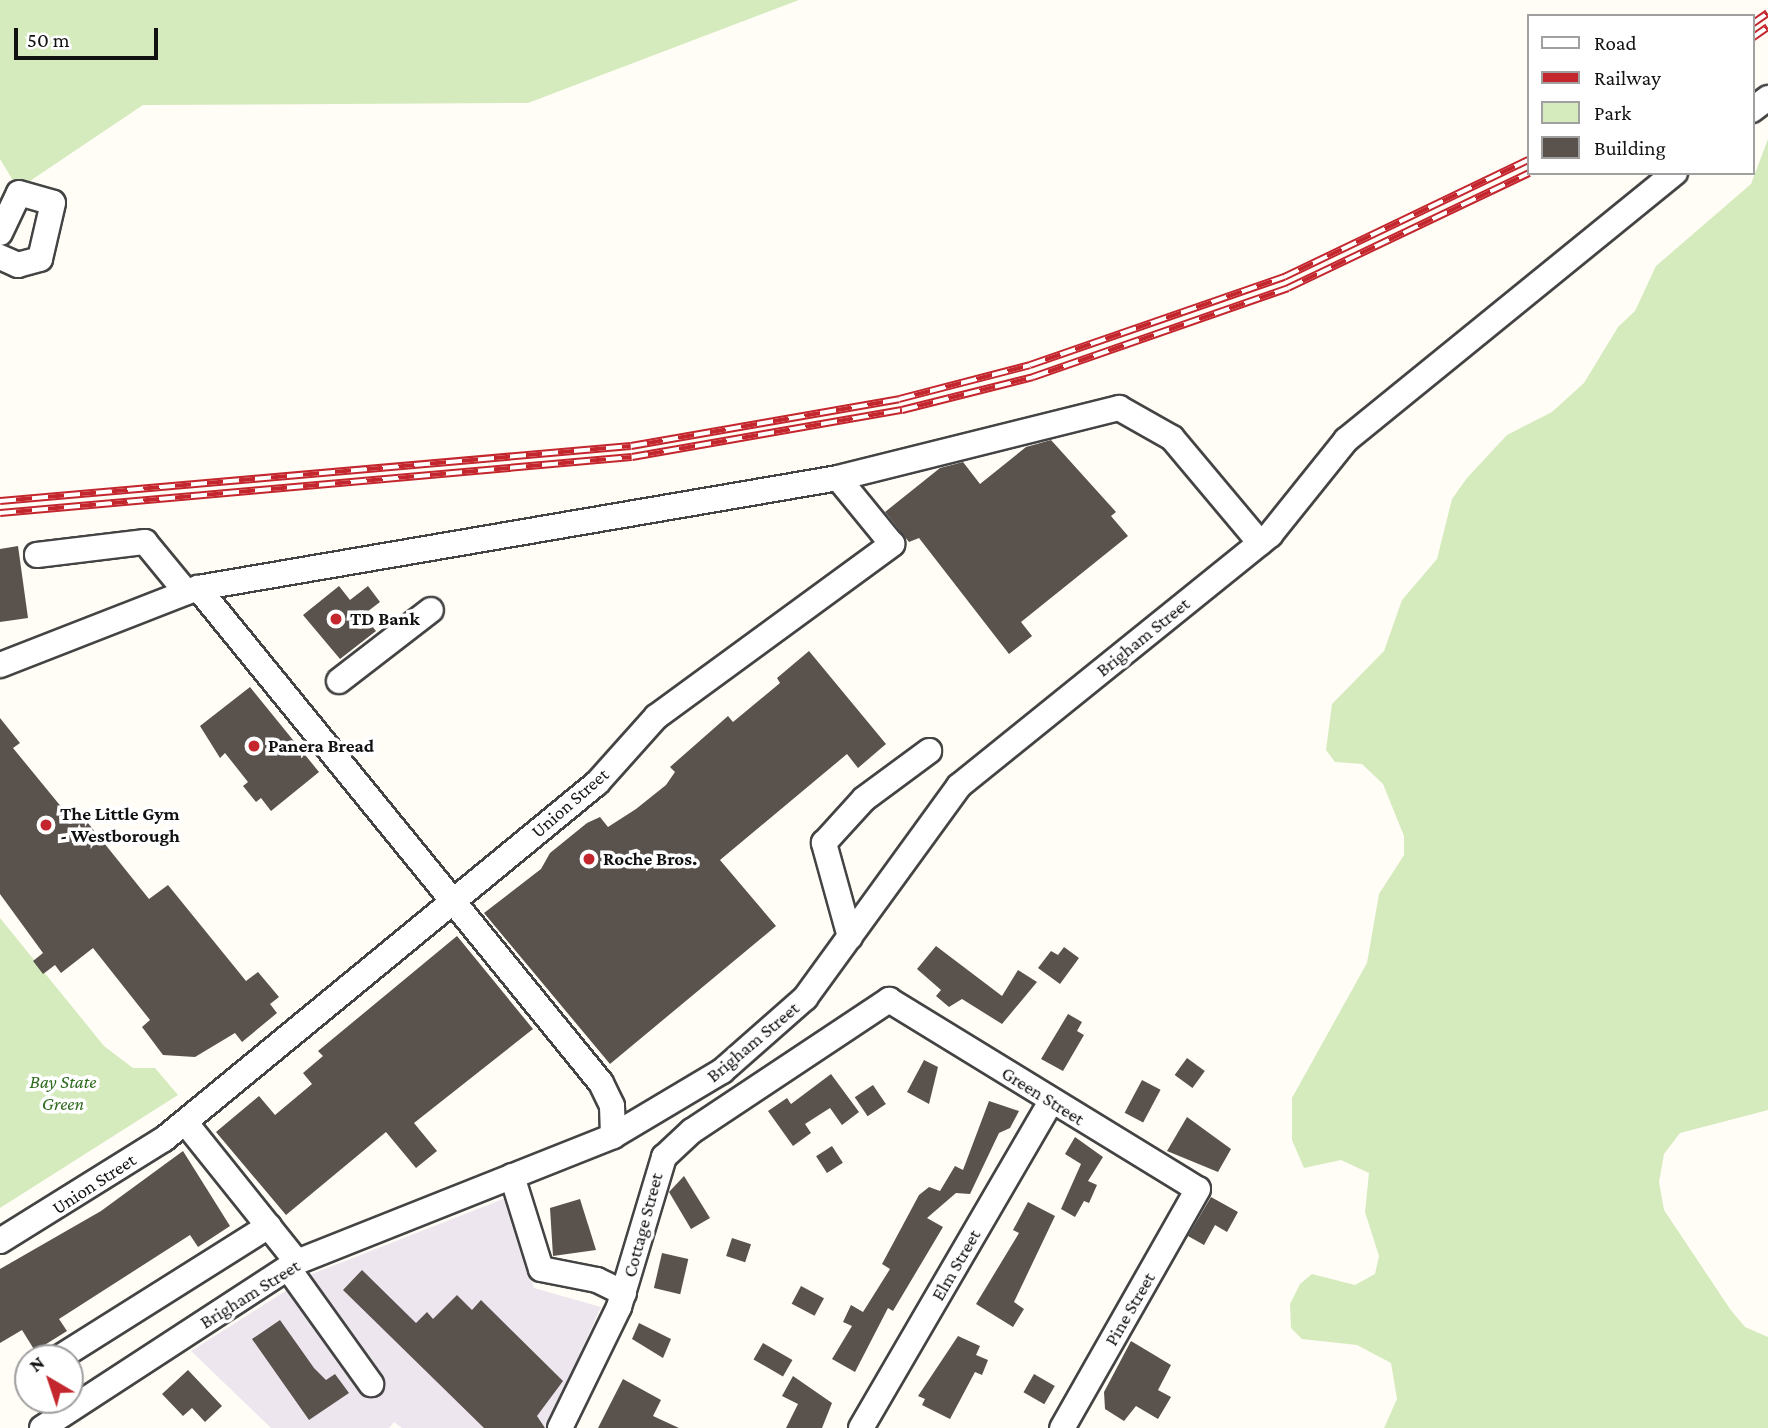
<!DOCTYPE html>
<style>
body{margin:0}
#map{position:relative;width:1768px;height:1428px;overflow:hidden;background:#fffdf5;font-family:"Crimson Pro",serif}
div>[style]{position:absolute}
.industrial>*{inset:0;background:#eee6ef}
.green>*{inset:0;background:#d5ebbd}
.building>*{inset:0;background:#5a524d;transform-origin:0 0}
.roads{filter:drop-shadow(2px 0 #444) drop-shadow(-2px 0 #444) drop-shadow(0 2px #444) drop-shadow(0 -2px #444)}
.minor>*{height:24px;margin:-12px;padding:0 12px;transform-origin:12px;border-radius:12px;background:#fff}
.rail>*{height:8px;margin-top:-4px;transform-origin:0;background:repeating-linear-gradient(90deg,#fff 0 16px,#c4262e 0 32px);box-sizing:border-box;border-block:2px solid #c4262e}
.dots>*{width:19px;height:19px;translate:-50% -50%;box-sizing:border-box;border:4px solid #fff;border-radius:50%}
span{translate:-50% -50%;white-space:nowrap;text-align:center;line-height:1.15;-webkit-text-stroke:7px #fff;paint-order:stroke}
.poi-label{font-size:19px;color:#111;font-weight:700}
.left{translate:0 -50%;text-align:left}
.street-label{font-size:19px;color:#111}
.park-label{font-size:19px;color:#2f6b1f;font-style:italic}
.legend{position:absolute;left:1527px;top:14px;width:228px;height:161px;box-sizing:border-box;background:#fff;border:2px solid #a0a0a0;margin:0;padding:9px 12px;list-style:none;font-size:21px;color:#111}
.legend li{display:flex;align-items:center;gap:14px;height:35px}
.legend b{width:35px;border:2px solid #a0a0a0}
.north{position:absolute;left:14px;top:1344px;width:70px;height:70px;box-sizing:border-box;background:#fff;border:2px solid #a0a0a0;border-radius:50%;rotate:321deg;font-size:19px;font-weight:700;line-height:28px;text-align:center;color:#111}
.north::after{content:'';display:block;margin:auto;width:24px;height:32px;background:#c4262e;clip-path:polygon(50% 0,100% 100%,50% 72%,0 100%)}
.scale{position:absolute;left:14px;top:28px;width:144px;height:32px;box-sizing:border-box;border:4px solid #111;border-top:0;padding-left:9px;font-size:21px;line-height:24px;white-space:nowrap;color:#111;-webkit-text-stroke:5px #fff;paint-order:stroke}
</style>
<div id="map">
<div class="industrial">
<div style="clip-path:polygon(508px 1197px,534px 1288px,601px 1307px,546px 1428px,402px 1428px,394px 1422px,389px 1428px,271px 1428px,191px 1351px,312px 1274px)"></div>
</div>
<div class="green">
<div style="clip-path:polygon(0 0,799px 0,528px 103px,143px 105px,18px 189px,0 159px)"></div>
<div style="clip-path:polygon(1768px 139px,1768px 1110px,1680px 1133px,1664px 1154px,1659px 1182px,1664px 1210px,1730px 1309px,1745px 1327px,1768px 1337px,1768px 1428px,1384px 1428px,1397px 1399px,1391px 1363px,1357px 1345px,1302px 1339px,1291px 1328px,1290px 1304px,1300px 1284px,1312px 1274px,1355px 1285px,1375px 1274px,1379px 1256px,1365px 1212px,1369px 1173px,1341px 1160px,1304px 1168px,1292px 1140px,1292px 1098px,1367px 963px,1379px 894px,1404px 855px,1404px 836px,1383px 784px,1362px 764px,1335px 762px,1326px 750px,1332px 704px,1384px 651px,1402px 600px,1437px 559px,1452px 499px,1467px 478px,1507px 435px,1552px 412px,1584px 383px,1618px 327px,1635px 311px,1656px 266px,1751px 184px)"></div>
<div style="clip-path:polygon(0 918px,104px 1046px,133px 1068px,155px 1068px,178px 1095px,0 1208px)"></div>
</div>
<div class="building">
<div style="clip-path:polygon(1051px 440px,1116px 512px,1111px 516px,1128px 536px,1021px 622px,1032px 636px,1009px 654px,919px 538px,909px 542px,885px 512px,940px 468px,963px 462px,980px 484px,1026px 447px)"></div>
<div style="clip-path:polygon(18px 546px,28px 618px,0 622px,0 549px)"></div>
<div style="clip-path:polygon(339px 586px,350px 600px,368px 586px,380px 602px,363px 615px,376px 631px,340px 659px,303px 615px)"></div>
<div style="clip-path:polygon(809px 651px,886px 744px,858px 768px,847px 754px,720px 860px,776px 926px,610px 1064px,484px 913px,541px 869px,550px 853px,587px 823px,600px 817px,608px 827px,636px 809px,666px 785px,675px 772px,670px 767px,728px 716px,733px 722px,780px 683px,777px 678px)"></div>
<div style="clip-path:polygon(250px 687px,319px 772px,271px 811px,261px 798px,256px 802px,243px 786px,248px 782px,225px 753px,220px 758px,200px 726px)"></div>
<div style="clip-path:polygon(0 718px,20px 743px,13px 748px,72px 820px,80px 813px,149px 899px,168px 885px,246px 981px,258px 972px,279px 997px,270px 1004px,277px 1013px,242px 1042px,235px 1033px,195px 1057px,163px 1055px,142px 1027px,150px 1020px,93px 948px,61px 973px,55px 965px,43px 974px,33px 961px,43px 953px,0 894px)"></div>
<div style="clip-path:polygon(457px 936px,533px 1029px,414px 1123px,437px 1151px,416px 1168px,386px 1132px,286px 1215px,216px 1132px,259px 1096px,275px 1115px,312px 1084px,303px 1073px,323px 1056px,318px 1051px)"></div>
<div style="clip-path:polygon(936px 946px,1002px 996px,1018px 970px,1037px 982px,1002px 1024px,962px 999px,949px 1007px,936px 996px,941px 990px,917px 969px)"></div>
<div style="clip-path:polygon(1064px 947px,1079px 958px,1060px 984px,1038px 968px,1051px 951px,1058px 955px)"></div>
<div style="clip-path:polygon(1068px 1014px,1082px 1022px,1077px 1031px,1084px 1035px,1063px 1071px,1041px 1059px)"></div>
<div style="left:1187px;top:1058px;width:22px;height:21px;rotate:36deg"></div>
<div style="clip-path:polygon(924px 1060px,938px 1067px,929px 1104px,907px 1092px)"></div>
<div style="clip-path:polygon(831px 1074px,859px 1112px,842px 1125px,830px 1108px,805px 1124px,811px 1133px,793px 1146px,768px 1111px,787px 1098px,791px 1104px)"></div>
<div style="left:1142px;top:1080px;width:21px;height:37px;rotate:28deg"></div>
<div style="left:873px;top:1085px;width:23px;height:22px;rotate:56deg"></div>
<div style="clip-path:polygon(989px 1101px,1019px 1111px,1010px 1128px,999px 1133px,970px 1194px,956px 1193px,927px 1218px,943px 1227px,893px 1311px,888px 1308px,855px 1372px,832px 1359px,852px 1326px,843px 1322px,851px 1305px,863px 1312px,890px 1269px,882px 1264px,919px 1195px,929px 1187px,940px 1191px,955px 1166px,963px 1170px)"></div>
<div style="clip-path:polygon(1187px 1117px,1231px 1149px,1218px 1172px,1167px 1151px)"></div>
<div style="clip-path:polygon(1075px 1137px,1103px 1157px,1088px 1181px,1097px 1185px,1089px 1203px,1084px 1201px,1075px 1217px,1061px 1209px,1081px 1164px,1065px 1154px)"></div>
<div style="left:832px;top:1146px;width:20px;height:19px;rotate:57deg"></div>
<div style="clip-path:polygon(183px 1151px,230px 1226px,198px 1247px,190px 1235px,59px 1319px,67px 1331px,35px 1351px,22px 1330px,0 1343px,0 1269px,101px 1211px)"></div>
<div style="clip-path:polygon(684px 1176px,710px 1218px,691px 1229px,669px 1192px)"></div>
<div style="clip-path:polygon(1211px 1197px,1238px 1212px,1227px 1232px,1215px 1225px,1204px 1245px,1188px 1236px)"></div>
<div style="clip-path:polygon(580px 1199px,596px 1250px,553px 1256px,550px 1208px)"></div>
<div style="clip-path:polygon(1028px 1202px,1055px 1216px,1014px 1302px,1024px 1309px,1013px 1327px,976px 1304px,1019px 1233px,1013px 1230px)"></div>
<div style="left:732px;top:1238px;width:20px;height:19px;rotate:18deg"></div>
<div style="left:662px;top:1253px;width:27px;height:36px;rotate:13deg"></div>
<div style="clip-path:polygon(362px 1270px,416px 1323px,427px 1312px,433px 1319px,457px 1295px,472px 1310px,481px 1300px,563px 1381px,537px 1416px,545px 1428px,484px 1428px,343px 1290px)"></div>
<div style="left:801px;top:1286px;width:26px;height:20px;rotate:28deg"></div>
<div style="clip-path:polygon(280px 1320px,314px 1368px,326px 1380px,335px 1374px,349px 1393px,309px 1420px,252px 1339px)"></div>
<div style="clip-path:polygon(639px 1323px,671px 1339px,663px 1358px,632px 1339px)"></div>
<div style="clip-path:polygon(958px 1336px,980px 1346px,976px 1355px,988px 1360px,982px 1375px,975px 1372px,950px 1419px,922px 1405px,925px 1399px,918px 1396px)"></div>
<div style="clip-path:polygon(1131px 1341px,1171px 1365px,1158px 1390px,1171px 1397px,1158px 1419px,1136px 1406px,1124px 1421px,1105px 1409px,1104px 1392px)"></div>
<div style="left:763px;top:1343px;width:34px;height:19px;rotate:30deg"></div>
<div style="clip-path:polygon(188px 1370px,222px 1406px,205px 1422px,192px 1408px,183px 1416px,162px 1394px)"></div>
<div style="left:1034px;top:1374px;width:24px;height:21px;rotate:30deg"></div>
<div style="clip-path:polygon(793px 1376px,832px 1403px,822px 1428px,786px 1428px,798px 1404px,782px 1396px)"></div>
<div style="clip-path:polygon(623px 1379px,661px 1400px,653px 1416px,679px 1428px,598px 1428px)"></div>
</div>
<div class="roads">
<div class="minor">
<div style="left:1752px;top:110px;width:20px;rotate:-37deg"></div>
<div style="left:0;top:233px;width:44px;rotate:-64.6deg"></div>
<div style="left:19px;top:193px;width:35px;rotate:16deg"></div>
<div style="left:53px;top:203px;width:57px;rotate:103.1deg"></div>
<div style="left:40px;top:259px;width:23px;rotate:165deg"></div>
<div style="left:18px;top:265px;width:20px;rotate:-156deg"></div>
<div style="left:37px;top:555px;width:109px;rotate:-6.9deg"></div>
<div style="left:145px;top:542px;width:65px;rotate:50.6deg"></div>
<div style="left:198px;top:588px;width:638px;rotate:50.85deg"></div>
<div style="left:601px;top:1083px;width:25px;rotate:64deg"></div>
<div style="left:612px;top:1106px;width:30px;rotate:88deg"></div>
<div style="left:0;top:665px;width:212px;rotate:-21.3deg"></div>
<div style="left:198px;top:588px;width:649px;rotate:-9.75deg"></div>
<div style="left:838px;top:478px;width:290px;rotate:-14deg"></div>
<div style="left:1119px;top:408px;width:61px;rotate:29.5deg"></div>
<div style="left:1172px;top:438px;width:137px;rotate:50deg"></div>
<div style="left:339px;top:681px;width:116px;rotate:-37.7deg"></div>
<div style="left:850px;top:937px;width:98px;rotate:-105.5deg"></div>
<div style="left:824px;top:843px;width:59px;rotate:-47.7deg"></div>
<div style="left:864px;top:799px;width:81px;rotate:-36.4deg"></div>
<div style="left:185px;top:1122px;width:179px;rotate:51.3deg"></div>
<div style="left:512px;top:1176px;width:97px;rotate:72.7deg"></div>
<div style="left:541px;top:1269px;width:57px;rotate:11.1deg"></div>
<div style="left:597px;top:1280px;width:30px;rotate:26deg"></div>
<div style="left:0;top:1241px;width:193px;rotate:-31.9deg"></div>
<div style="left:164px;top:1139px;width:561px;rotate:-39.43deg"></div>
<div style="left:597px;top:783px;width:89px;rotate:-48.2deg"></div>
<div style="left:656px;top:717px;width:293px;rotate:-36.2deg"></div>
<div style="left:892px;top:544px;width:85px;rotate:-129.3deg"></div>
<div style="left:288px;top:1268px;width:143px;rotate:54.4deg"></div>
<div style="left:59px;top:1358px;width:248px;rotate:-32.2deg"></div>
<div style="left:42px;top:1428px;width:304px;rotate:-33.1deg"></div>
<div style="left:297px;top:1262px;width:340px;rotate:-21.7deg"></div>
<div style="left:613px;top:1136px;width:127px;rotate:-30.8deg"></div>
<div style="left:722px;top:1071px;width:111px;rotate:-41.3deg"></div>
<div style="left:805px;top:998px;width:262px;rotate:-54deg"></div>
<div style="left:959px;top:786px;width:400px;rotate:-38.9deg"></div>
<div style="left:1270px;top:535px;width:122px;rotate:-51.3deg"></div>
<div style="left:1346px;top:440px;width:424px;rotate:-39.1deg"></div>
<div style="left:560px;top:1428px;width:135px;rotate:-64deg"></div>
<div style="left:619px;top:1307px;width:157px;rotate:-73.3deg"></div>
<div style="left:664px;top:1157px;width:38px;rotate:-43deg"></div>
<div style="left:692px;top:1131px;width:237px;rotate:-33.6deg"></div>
<div style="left:889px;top:1000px;width:362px;rotate:31.5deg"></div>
<div style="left:1198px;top:1189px;width:275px;rotate:119.6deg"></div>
<div style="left:861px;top:1428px;width:378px;rotate:-59.8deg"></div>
</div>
</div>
<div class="rail">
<div style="left:1752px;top:24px;width:19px;rotate:-35deg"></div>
<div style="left:1752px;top:38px;width:19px;rotate:-35deg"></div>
<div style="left:0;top:501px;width:633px;rotate:-4.98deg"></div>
<div style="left:631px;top:446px;width:272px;rotate:-9.9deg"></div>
<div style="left:899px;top:399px;width:135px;rotate:-14.5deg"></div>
<div style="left:1030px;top:365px;width:269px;rotate:-19.1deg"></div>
<div style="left:1284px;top:277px;width:271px;rotate:-25.6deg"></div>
<div style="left:0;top:513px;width:634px;rotate:-5.06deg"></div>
<div style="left:632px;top:457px;width:274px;rotate:-9.9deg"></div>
<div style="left:902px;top:410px;width:135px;rotate:-14.1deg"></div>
<div style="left:1033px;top:377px;width:270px;rotate:-19.2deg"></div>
<div style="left:1288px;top:288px;width:267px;rotate:-25.5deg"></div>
</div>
<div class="dots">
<div style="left:336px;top:619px;background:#c4262e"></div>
<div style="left:254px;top:746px;background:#c4262e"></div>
<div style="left:46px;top:825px;background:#c4262e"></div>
<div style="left:589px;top:859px;background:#c4262e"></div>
</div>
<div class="poi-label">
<span class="left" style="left:350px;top:619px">TD Bank</span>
<span class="left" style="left:268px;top:746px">Panera Bread</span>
<span class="left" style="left:60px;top:825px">The Little Gym<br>- Westborough</span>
<span class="left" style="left:603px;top:859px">Roche Bros.</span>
</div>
<div class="street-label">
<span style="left:1143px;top:637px;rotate:-39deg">Brigham Street</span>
<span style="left:570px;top:803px;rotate:-41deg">Union Street</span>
<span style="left:753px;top:1042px;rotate:-40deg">Brigham Street</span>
<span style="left:1043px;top:1096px;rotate:32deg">Green Street</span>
<span style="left:94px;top:1184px;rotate:-33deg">Union Street</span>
<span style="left:643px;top:1225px;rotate:-75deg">Cottage Street</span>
<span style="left:956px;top:1265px;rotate:-60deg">Elm Street</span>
<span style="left:250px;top:1294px;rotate:-32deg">Brigham Street</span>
<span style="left:1130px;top:1309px;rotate:-60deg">Pine Street</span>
</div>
<div class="park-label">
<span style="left:63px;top:1093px">Bay State<br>Green</span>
</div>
<ul class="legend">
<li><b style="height:9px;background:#fff"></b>Road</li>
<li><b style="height:9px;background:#c4262e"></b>Railway</li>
<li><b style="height:19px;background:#d5ebbd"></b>Park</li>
<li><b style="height:19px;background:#5a524d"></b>Building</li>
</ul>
<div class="north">N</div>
<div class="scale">50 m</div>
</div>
